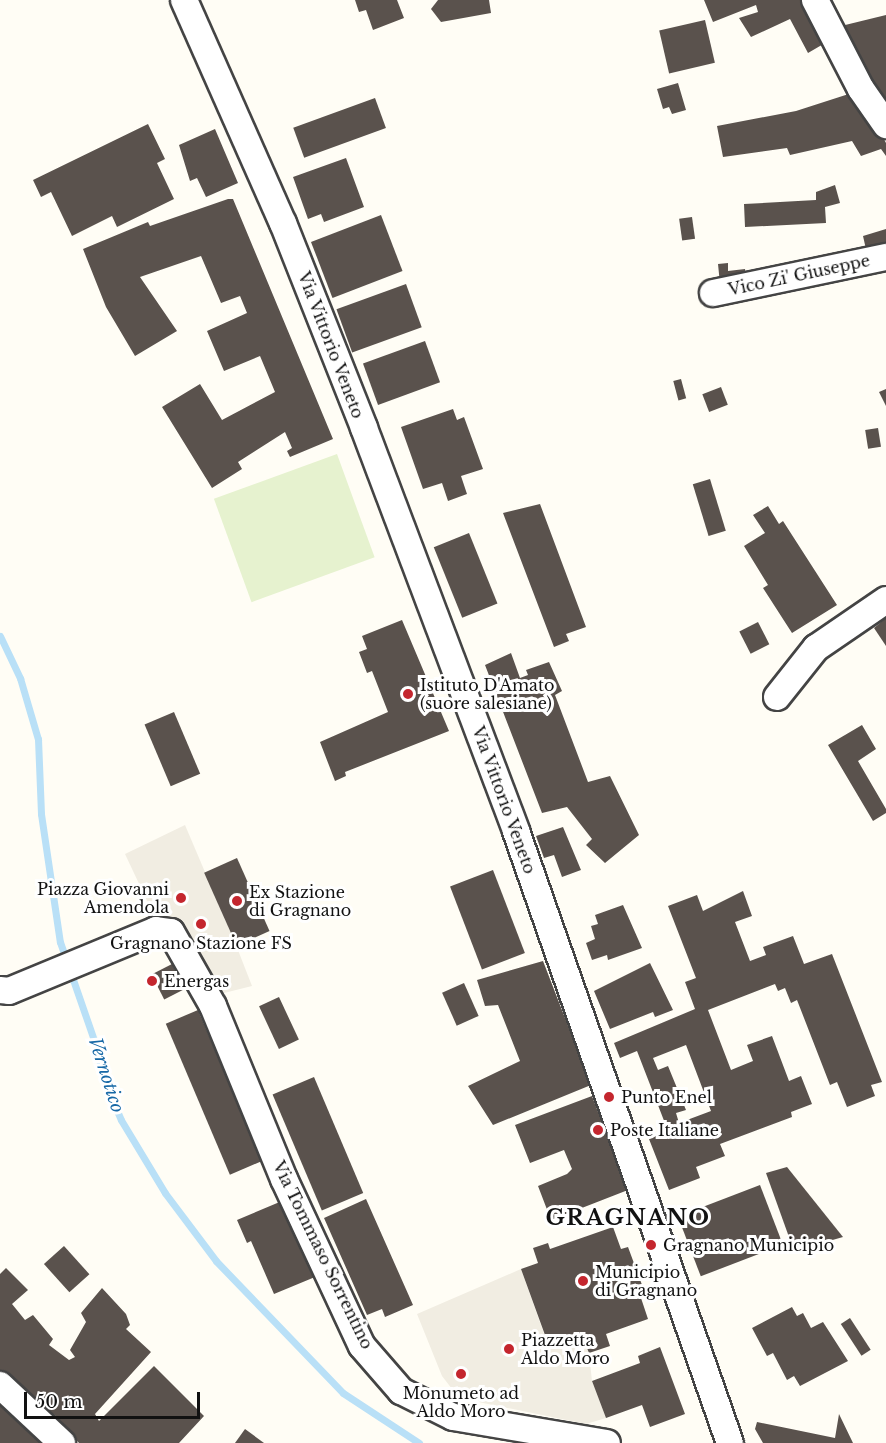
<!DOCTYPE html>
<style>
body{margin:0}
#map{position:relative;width:886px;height:1443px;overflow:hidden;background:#fffdf5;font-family:"Libre Baskerville",serif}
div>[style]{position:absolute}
.pitch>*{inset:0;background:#e6f2cf;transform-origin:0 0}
.plaza>*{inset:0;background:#f1ede2}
.stream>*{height:7px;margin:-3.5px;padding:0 3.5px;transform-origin:3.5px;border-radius:3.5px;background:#b9e0f7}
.building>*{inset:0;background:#5a524d;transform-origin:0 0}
.roads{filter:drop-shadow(2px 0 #444) drop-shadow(-2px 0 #444) drop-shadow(0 2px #444) drop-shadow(0 -2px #444)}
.minor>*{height:26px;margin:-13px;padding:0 13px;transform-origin:13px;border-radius:13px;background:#fff}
.dots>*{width:16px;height:16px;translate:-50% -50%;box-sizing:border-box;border:3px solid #fff;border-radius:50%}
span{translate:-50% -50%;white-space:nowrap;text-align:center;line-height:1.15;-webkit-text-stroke:6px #fff;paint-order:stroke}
.street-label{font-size:16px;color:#111}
.poi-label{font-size:16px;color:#111}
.left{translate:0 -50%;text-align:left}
.right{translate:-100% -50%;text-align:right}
.water-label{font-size:18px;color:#1768a6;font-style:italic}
.district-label{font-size:22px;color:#111;font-weight:700;letter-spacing:1.5px}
.scale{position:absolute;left:24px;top:1392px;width:176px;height:27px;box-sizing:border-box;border:3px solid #111;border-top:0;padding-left:8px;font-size:18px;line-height:21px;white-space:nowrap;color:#111;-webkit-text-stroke:4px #fff;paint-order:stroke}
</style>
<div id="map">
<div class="pitch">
<div style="left:337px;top:454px;width:110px;height:131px;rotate:70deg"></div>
</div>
<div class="plaza">
<div style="clip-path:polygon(185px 825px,236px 945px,252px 986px,208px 997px,158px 924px,125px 854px)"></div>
<div style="clip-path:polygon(521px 1269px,548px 1345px,581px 1333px,589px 1353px,592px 1381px,606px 1418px,586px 1424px,459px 1398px,442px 1376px,417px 1314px)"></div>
</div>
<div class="stream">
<div style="left:0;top:636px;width:47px;rotate:64.5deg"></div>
<div style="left:20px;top:678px;width:64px;rotate:73.6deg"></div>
<div style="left:38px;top:739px;width:75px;rotate:87.7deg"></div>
<div style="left:41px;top:814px;width:129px;rotate:81.6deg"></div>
<div style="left:60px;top:942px;width:107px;rotate:70.9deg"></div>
<div style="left:95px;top:1043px;width:41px;rotate:76deg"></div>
<div style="left:105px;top:1083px;width:40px;rotate:66.6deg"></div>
<div style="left:121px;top:1120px;width:85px;rotate:58.9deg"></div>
<div style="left:165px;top:1193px;width:85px;rotate:53.1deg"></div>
<div style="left:216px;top:1261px;width:183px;rotate:46.1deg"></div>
<div style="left:343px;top:1393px;width:91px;rotate:33.3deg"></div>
</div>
<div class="building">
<div style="clip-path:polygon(355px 0,397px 0,404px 18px,373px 30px,366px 10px,359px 12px)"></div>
<div style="clip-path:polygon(438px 0,489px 0,491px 13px,441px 22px,431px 9px)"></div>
<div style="clip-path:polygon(704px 0,808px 0,832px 39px,808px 53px,790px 19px,751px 37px,739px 18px,758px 12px,756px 5px,713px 22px)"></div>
<div style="clip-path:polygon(886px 15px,886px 109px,837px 27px)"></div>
<div style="left:705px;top:20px;width:44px;height:47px;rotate:77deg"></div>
<div style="clip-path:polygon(678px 83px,686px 110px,672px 114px,669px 107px,663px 109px,657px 89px)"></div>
<div style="clip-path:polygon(858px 91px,870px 127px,876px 124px,886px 143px,886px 156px,881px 149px,861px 156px,852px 141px,790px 155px,787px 148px,723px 157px,717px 126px,796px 111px)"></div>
<div style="left:375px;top:98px;width:32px;height:87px;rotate:70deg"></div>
<div style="clip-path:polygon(148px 124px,165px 159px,157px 163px,174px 199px,117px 227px,112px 216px,72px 236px,51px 192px,41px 197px,33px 180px)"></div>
<div style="clip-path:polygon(215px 129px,238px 183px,206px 197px,197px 178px,190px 181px,179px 145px)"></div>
<div style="clip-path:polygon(346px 158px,364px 207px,324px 222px,321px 214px,308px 219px,293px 177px)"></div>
<div style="clip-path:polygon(835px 185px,840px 203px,825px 207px,826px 223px,745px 227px,744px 204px,816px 200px,816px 192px)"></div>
<div style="clip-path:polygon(228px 199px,233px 199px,333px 439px,290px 457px,287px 451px,292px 448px,285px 432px,238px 462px,242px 469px,212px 488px,162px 407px,200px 384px,222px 420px,275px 392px,260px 356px,224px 371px,207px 331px,247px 313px,240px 296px,221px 303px,201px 256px,140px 277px,177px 331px,135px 356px,106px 307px,83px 249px,148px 222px,150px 226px)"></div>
<div style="left:381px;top:215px;width:60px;height:75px;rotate:69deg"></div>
<div style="left:692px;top:217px;width:22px;height:13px;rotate:82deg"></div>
<div style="clip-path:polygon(886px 229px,886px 253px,868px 258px,863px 236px)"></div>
<div style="clip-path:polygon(728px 263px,728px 271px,745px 269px,747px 282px,720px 284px,718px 264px)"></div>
<div style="left:406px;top:284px;width:46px;height:74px;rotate:70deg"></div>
<div style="left:425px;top:341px;width:44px;height:66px;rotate:70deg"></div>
<div style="left:681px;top:379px;width:20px;height:8px;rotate:75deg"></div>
<div style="left:721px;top:387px;width:19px;height:20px;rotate:69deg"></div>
<div style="clip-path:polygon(886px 389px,886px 406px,879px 392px)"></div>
<div style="clip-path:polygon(453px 409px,457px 420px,464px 417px,483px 469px,461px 476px,467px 494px,448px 501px,442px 483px,423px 489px,401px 427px)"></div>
<div style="left:878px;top:428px;width:19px;height:13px;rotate:81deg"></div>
<div style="left:710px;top:479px;width:54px;height:18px;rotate:73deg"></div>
<div style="clip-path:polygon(540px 504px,586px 627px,566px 634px,569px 641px,554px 647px,503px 513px)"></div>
<div style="clip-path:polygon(768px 506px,779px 524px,783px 521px,837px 605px,792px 633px,763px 588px,768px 585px,744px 546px,765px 533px,753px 515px)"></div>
<div style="left:469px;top:533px;width:76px;height:38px;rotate:68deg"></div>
<div style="clip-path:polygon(886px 618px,886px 646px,874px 628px)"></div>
<div style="clip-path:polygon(402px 620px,449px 731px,345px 772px,346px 776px,335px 781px,320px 742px,388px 712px,372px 671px,367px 673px,359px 652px,367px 649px,362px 636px)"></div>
<div style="left:758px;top:622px;width:25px;height:21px;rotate:63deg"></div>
<div style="clip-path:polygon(511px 653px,520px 678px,528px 675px,526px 670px,549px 662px,562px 691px,555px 695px,588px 782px,610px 776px,639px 835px,605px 863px,586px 845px,592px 839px,567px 807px,542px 813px,485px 665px)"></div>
<div style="left:174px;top:712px;width:67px;height:32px;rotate:67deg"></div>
<div style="clip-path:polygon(862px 725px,876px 749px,858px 761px,886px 809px,886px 813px,873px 821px,828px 745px)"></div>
<div style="clip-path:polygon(563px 827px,581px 870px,562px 877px,554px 855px,544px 858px,536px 836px)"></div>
<div style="left:237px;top:858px;width:80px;height:36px;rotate:66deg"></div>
<div style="left:493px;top:870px;width:89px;height:46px;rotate:69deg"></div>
<div style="clip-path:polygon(evenodd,743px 891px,752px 916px,735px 922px,750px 961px,766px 955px,763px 947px,793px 936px,804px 964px,832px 954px,882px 1082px,871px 1085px,875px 1096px,847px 1107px,837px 1082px,830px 1085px,797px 1000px,791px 1003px,785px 988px,778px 991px,775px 984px,708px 1010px,731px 1070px,753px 1061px,747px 1045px,772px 1036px,789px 1081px,801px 1076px,812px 1104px,791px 1112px,792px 1117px,720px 1144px,725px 1156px,696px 1167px,700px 1178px,669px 1190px,649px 1139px,668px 1131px,637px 1051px,620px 1058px,614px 1043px,695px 1009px,685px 982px,696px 978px,668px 906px,697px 895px,703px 911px,743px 891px,686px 1045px,711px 1111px,679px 1123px,676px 1113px,686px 1110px,668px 1066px,658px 1070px,653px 1058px,686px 1045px)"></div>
<div style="clip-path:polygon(623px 905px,642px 948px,608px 960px,607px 955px,592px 960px,586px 943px,595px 939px,591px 926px,598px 924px,595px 915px)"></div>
<div style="clip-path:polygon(543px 961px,591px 1085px,493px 1125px,468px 1086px,520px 1061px,498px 1005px,485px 1006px,477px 980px)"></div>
<div style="clip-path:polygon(650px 963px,673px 1010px,655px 1017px,653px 1012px,610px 1029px,594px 991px)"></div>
<div style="left:172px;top:964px;width:28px;height:23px;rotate:63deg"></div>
<div style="left:464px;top:983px;width:36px;height:24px;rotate:66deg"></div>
<div style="left:279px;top:997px;width:47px;height:22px;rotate:65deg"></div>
<div style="left:198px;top:1010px;width:164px;height:35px;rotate:67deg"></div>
<div style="left:314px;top:1077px;width:126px;height:45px;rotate:67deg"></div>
<div style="clip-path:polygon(592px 1096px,628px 1190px,551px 1220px,538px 1186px,567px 1174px,572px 1169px,564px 1150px,530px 1163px,515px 1125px)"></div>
<div style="clip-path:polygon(787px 1167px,843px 1237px,794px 1251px,766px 1173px)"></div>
<div style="left:760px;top:1185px;width:64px;height:88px;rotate:69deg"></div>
<div style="clip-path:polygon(366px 1199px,413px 1305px,385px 1317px,382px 1309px,367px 1315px,324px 1218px)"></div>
<div style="clip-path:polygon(282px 1201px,315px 1277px,274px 1294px,251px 1241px,247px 1243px,237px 1220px)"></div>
<div style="clip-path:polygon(613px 1227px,621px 1249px,628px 1247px,645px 1293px,640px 1295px,648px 1319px,606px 1334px,610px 1346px,589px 1353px,581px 1333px,549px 1346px,521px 1269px,538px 1263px,533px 1248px,548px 1243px,550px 1249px)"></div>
<div style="left:64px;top:1246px;width:38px;height:27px;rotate:48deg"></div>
<div style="clip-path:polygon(6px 1268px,28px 1290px,12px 1304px,25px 1320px,33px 1315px,53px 1339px,49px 1345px,69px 1360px,75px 1357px,70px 1350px,86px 1322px,81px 1313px,102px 1288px,126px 1314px,130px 1325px,126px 1329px,151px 1352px,95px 1414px,99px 1421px,154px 1366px,204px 1416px,179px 1443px,79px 1443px,57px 1417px,0 1370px,0 1274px)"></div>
<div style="clip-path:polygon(792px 1307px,797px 1316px,803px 1313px,811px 1328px,823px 1322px,848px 1361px,800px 1386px,794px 1376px,787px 1380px,773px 1353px,767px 1356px,752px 1328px)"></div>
<div style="left:850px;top:1318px;width:38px;height:11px;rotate:57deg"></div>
<div style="clip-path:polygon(660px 1347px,685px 1414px,650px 1427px,642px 1405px,606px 1418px,592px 1381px,640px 1363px,638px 1356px)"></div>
<div style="clip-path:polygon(0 1396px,50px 1443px,0 1443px)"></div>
<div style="clip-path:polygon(839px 1414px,853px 1443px,763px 1443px,755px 1429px,757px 1422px,835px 1438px)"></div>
<div style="clip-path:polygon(245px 1429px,264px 1443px,235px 1443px)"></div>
</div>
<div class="roads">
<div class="minor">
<div style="left:184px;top:0;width:244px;rotate:66.1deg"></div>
<div style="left:283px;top:223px;width:220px;rotate:68.4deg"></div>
<div style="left:364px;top:428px;width:431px;rotate:69.3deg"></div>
<div style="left:516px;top:831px;width:648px;rotate:70.73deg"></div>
<div style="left:815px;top:0;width:100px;rotate:62.7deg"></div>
<div style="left:861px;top:89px;width:44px;rotate:55.2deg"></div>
<div style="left:713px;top:293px;width:177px;rotate:-11.8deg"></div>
<div style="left:777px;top:697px;width:63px;rotate:-51.5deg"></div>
<div style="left:816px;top:648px;width:85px;rotate:-34.4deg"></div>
<div style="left:0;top:990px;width:9px;rotate:6deg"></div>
<div style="left:9px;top:991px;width:159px;rotate:-22.5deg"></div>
<div style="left:156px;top:930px;width:15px;rotate:8deg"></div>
<div style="left:171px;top:932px;width:85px;rotate:60.4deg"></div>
<div style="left:213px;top:1006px;width:187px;rotate:67.7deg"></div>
<div style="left:284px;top:1179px;width:184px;rotate:65deg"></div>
<div style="left:362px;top:1346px;width:60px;rotate:49.1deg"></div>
<div style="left:401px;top:1391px;width:58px;rotate:26.6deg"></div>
<div style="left:453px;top:1417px;width:156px;rotate:9.6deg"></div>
<div style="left:0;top:1385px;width:85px;rotate:43.1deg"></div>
</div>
</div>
<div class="dots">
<div style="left:408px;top:694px;background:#c4262e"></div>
<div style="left:181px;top:898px;background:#c4262e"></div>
<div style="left:237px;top:901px;background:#c4262e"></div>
<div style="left:201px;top:924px;background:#c4262e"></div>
<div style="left:152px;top:981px;background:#c4262e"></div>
<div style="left:609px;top:1097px;background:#c4262e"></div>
<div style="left:598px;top:1130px;background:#c4262e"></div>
<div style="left:651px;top:1245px;background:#c4262e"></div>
<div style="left:583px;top:1281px;background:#c4262e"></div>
<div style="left:509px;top:1349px;background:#c4262e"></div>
<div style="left:461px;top:1374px;background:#c4262e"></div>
</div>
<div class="street-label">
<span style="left:799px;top:275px;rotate:-12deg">Vico Zi' Giuseppe</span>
<span style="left:331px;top:345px;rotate:69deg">Via Vittorio Veneto</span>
<span style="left:504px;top:800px;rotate:70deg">Via Vittorio Veneto</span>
<span style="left:323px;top:1255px;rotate:64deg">Via Tommaso Sorrentino</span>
</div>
<div class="poi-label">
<span class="left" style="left:420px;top:694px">Istituto D'Amato<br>(suore salesiane)</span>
<span class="right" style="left:169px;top:898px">Piazza Giovanni<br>Amendola</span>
<span class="left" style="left:249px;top:901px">Ex Stazione<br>di Gragnano</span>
<span style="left:201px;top:943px">Gragnano Stazione FS</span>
<span class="left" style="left:164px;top:981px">Energas</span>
<span class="left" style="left:621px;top:1097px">Punto Enel</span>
<span class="left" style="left:610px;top:1130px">Poste Italiane</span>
<span class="left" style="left:663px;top:1245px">Gragnano Municipio</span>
<span class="left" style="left:595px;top:1281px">Municipio<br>di Gragnano</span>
<span class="left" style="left:521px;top:1349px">Piazzetta<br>Aldo Moro</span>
<span style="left:461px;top:1402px">Monumeto ad<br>Aldo Moro</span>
</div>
<div class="water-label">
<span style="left:106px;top:1075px;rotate:72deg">Vernotico</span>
</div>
<div class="district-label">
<span style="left:628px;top:1218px">GRAGNANO</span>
</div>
<div class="scale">50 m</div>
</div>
